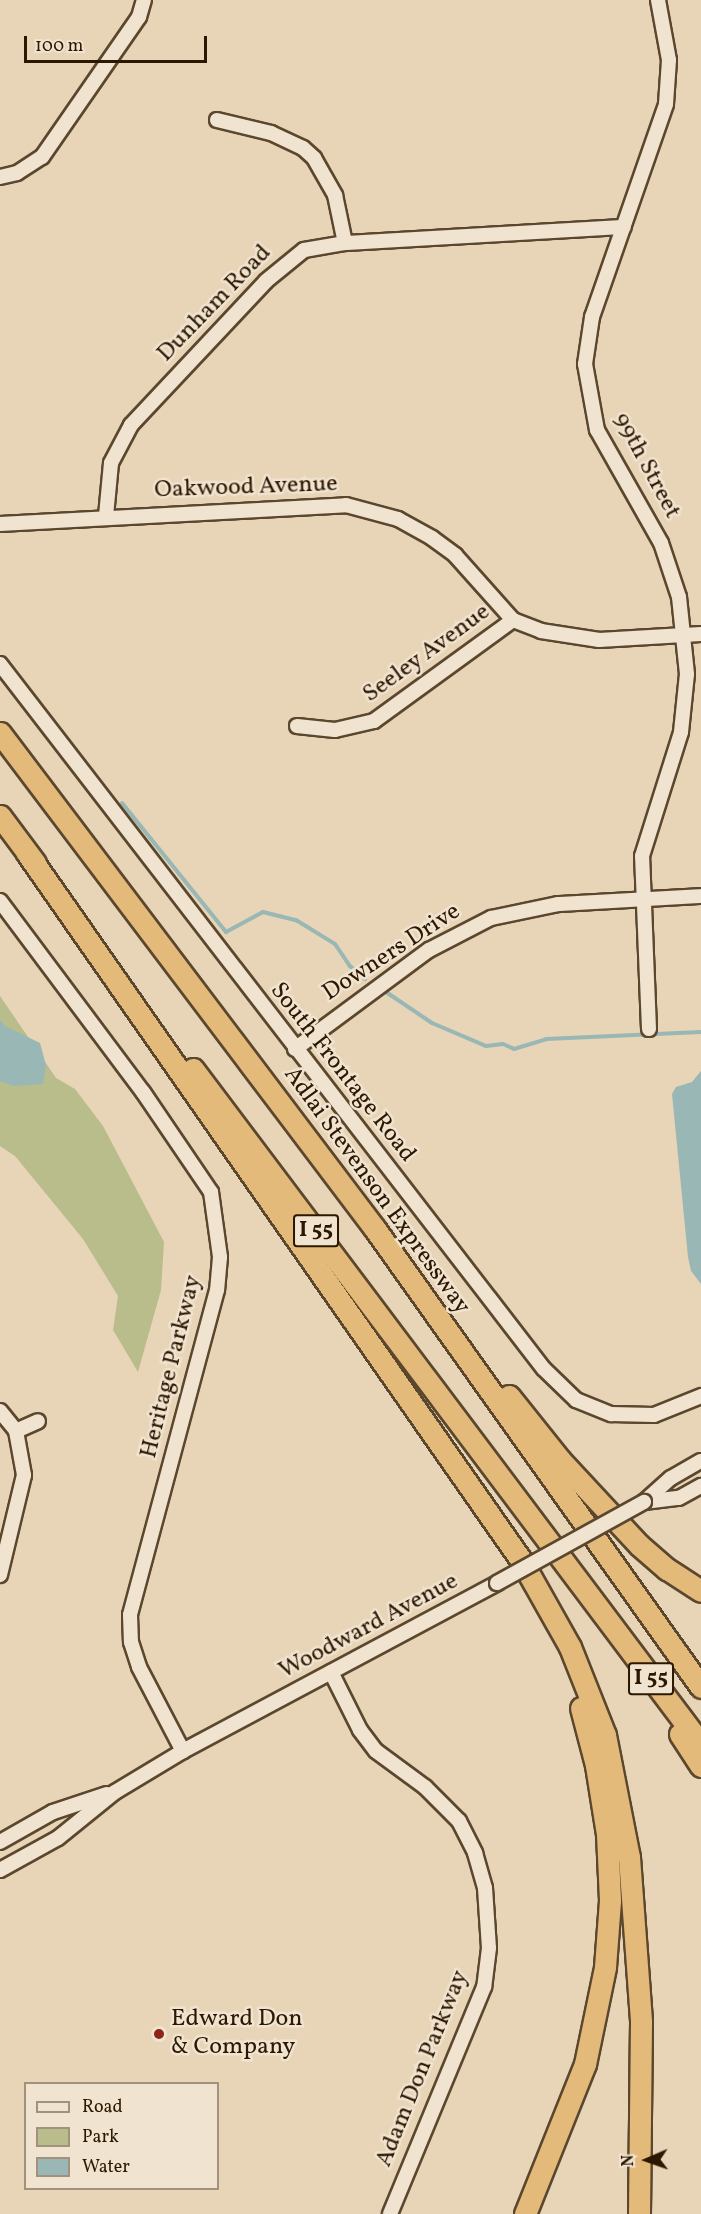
<!DOCTYPE html>
<style>
body{margin:0}
#map{position:relative;width:701px;height:2214px;overflow:hidden;background:#e8d4b6;font-family:Vollkorn,serif}
div>[style]{position:absolute}
.green>*{inset:0;background:#b9bc8b}
.water>*{inset:0;background:#99b7b5}
.stream>*{height:4px;margin:-2px;padding:0 2px;transform-origin:2px;border-radius:2px;background:#99b7b5}
.roads{filter:drop-shadow(2px 0 #5b472e) drop-shadow(-2px 0 #5b472e) drop-shadow(0 2px #5b472e) drop-shadow(0 -2px #5b472e)}
.minor>*{height:14px;margin:-7px;padding:0 7px;transform-origin:7px;border-radius:7px;background:#f0e3d0}
.highway>*{height:21px;margin:-10.5px;padding:0 10.5px;transform-origin:10.5px;border-radius:10.5px;background:#e4ba7b}
.bridges{filter:drop-shadow(2px 0 #5b472e) drop-shadow(-2px 0 #5b472e) drop-shadow(0 2px #5b472e) drop-shadow(0 -2px #5b472e)}
.minor-bridge>*{height:14px;margin:-7px;padding:0 7px;transform-origin:7px;border-radius:7px;background:#f0e3d0}
.dots>*{width:16px;height:16px;translate:-50% -50%;box-sizing:border-box;border:3px solid #f0e3d0;border-radius:50%}
span{translate:-50% -50%;white-space:nowrap;text-align:center;line-height:1.15;-webkit-text-stroke:5px #f0e3d0;paint-order:stroke}
.shield-label span{padding:2px 4px;background:#f0e3d0;border:2px solid;border-radius:4px;-webkit-text-stroke-width:0}
.shield-label{font-size:22px;color:#2c1800;font-weight:700}
.street-label{font-size:24px;color:#2c1800}
.poi-label{font-size:24px;color:#2c1800}
.left{translate:0 -50%;text-align:left}
.legend{position:absolute;left:24px;top:2082px;width:195px;height:108px;box-sizing:border-box;background:#f0e3d0;border:2px solid #a2927d;margin:0;padding:8px 10px;list-style:none;font-size:18px;color:#2c1800}
.legend li{display:flex;align-items:center;gap:12px;height:30px}
.legend b{width:30px;border:2px solid #a2927d}
.north{position:absolute;left:617px;top:2130px;width:60px;height:60px;-webkit-text-stroke:4px #f0e3d0;paint-order:stroke;rotate:268deg;font-size:16px;font-weight:700;line-height:24px;text-align:center;color:#2c1800}
.north::after{content:'';display:block;margin:auto;width:21px;height:27px;background:#2c1800;clip-path:polygon(50% 0,100% 100%,50% 72%,0 100%)}
.scale{position:absolute;left:24px;top:36px;width:183px;height:27px;box-sizing:border-box;border:3px solid #2c1800;border-top:0;padding-left:8px;font-size:18px;line-height:21px;white-space:nowrap;color:#2c1800;-webkit-text-stroke:4px #f0e3d0;paint-order:stroke}
</style>
<div id="map">
<div class="green">
<div style="clip-path:polygon(0 996px,56px 1078px,75px 1089px,103px 1126px,164px 1242px,161px 1290px,138px 1372px,113px 1330px,118px 1296px,83px 1239px,15px 1156px,0 1146px)"></div>
</div>
<div class="water">
<div style="clip-path:polygon(0 1020px,5px 1026px,40px 1043px,46px 1065px,43px 1084px,13px 1086px,0 1081px)"></div>
<div style="clip-path:polygon(701px 1071px,701px 1284px,691px 1271px,688px 1257px,672px 1094px,676px 1087px,692px 1082px)"></div>
</div>
<div class="stream">
<div style="left:122px;top:803px;width:166px;rotate:51.1deg"></div>
<div style="left:226px;top:932px;width:42px;rotate:-28.4deg"></div>
<div style="left:263px;top:912px;width:34px;rotate:14deg"></div>
<div style="left:296px;top:920px;width:46px;rotate:31.6deg"></div>
<div style="left:335px;top:944px;width:27px;rotate:56deg"></div>
<div style="left:350px;top:966px;width:20px;rotate:41deg"></div>
<div style="left:386px;top:992px;width:55px;rotate:34deg"></div>
<div style="left:432px;top:1023px;width:59px;rotate:23.1deg"></div>
<div style="left:486px;top:1046px;width:17px;rotate:-7deg"></div>
<div style="left:503px;top:1044px;width:12px;rotate:24deg"></div>
<div style="left:514px;top:1049px;width:34px;rotate:-17deg"></div>
<div style="left:546px;top:1039px;width:155px;rotate:-2.6deg"></div>
</div>
<div class="roads">
<div class="minor">
<div style="left:217px;top:120px;width:56px;rotate:13.5deg"></div>
<div style="left:271px;top:133px;width:35px;rotate:25deg"></div>
<div style="left:303px;top:148px;width:15px;rotate:42deg"></div>
<div style="left:314px;top:158px;width:43px;rotate:60.4deg"></div>
<div style="left:335px;top:195px;width:49px;rotate:78.2deg"></div>
<div style="left:0;top:177px;width:17px;rotate:-13deg"></div>
<div style="left:17px;top:173px;width:30px;rotate:-33deg"></div>
<div style="left:42px;top:157px;width:170px;rotate:-55.3deg"></div>
<div style="left:139px;top:17px;width:18px;rotate:-74deg"></div>
<div style="left:106px;top:516px;width:53px;rotate:-84.6deg"></div>
<div style="left:111px;top:463px;width:43px;rotate:-62.2deg"></div>
<div style="left:131px;top:425px;width:197px;rotate:-46.8deg"></div>
<div style="left:266px;top:281px;width:49px;rotate:-39.2deg"></div>
<div style="left:304px;top:250px;width:42px;rotate:-9.7deg"></div>
<div style="left:345px;top:243px;width:279px;rotate:-3.3deg"></div>
<div style="left:0;top:524px;width:347px;rotate:-3.1deg"></div>
<div style="left:346px;top:505px;width:54px;rotate:15.1deg"></div>
<div style="left:398px;top:519px;width:39px;rotate:29deg"></div>
<div style="left:432px;top:538px;width:29px;rotate:36deg"></div>
<div style="left:455px;top:555px;width:87px;rotate:48.3deg"></div>
<div style="left:513px;top:620px;width:30px;rotate:21deg"></div>
<div style="left:541px;top:631px;width:59px;rotate:8.8deg"></div>
<div style="left:599px;top:640px;width:102px;rotate:-3.4deg"></div>
<div style="left:0;top:664px;width:890px;rotate:52.35deg"></div>
<div style="left:544px;top:1369px;width:45px;rotate:44.1deg"></div>
<div style="left:576px;top:1400px;width:38px;rotate:22deg"></div>
<div style="left:611px;top:1414px;width:43px;rotate:1.3deg"></div>
<div style="left:654px;top:1415px;width:51px;rotate:-22deg"></div>
<div style="left:297px;top:726px;width:38px;rotate:6deg"></div>
<div style="left:335px;top:730px;width:40px;rotate:-13deg"></div>
<div style="left:374px;top:721px;width:172px;rotate:-36deg"></div>
<div style="left:0;top:901px;width:239px;rotate:53.2deg"></div>
<div style="left:143px;top:1092px;width:121px;rotate:55.8deg"></div>
<div style="left:211px;top:1192px;width:66px;rotate:82.1deg"></div>
<div style="left:220px;top:1257px;width:33px;rotate:95deg"></div>
<div style="left:217px;top:1290px;width:336px;rotate:105deg"></div>
<div style="left:130px;top:1615px;width:27px;rotate:88deg"></div>
<div style="left:131px;top:1642px;width:26px;rotate:72deg"></div>
<div style="left:139px;top:1667px;width:95px;rotate:62.4deg"></div>
<div style="left:649px;top:1029px;width:173px;rotate:-92.3deg"></div>
<div style="left:642px;top:856px;width:130px;rotate:-72.5deg"></div>
<div style="left:681px;top:732px;width:58px;rotate:-84.1deg"></div>
<div style="left:687px;top:674px;width:39px;rotate:-96deg"></div>
<div style="left:683px;top:635px;width:38px;rotate:-96deg"></div>
<div style="left:679px;top:597px;width:57px;rotate:-108.4deg"></div>
<div style="left:661px;top:543px;width:130px;rotate:-119.5deg"></div>
<div style="left:597px;top:430px;width:67px;rotate:-100.3deg"></div>
<div style="left:585px;top:364px;width:48px;rotate:-81.5deg"></div>
<div style="left:592px;top:317px;width:225px;rotate:-70.8deg"></div>
<div style="left:666px;top:104px;width:44px;rotate:-86.1deg"></div>
<div style="left:669px;top:60px;width:61px;rotate:-100.4deg"></div>
<div style="left:295px;top:1049px;width:167px;rotate:-36.5deg"></div>
<div style="left:429px;top:950px;width:70px;rotate:-27.3deg"></div>
<div style="left:491px;top:918px;width:68px;rotate:-11.8deg"></div>
<div style="left:558px;top:904px;width:143px;rotate:-3.2deg"></div>
<div style="left:0;top:1411px;width:26px;rotate:51deg"></div>
<div style="left:16px;top:1431px;width:45px;rotate:79.7deg"></div>
<div style="left:24px;top:1475px;width:103px;rotate:103.5deg"></div>
<div style="left:16px;top:1431px;width:24px;rotate:-24deg"></div>
<div style="left:644px;top:1502px;width:36px;rotate:-42deg"></div>
<div style="left:671px;top:1478px;width:34px;rotate:-30deg"></div>
<div style="left:644px;top:1502px;width:35px;rotate:-7deg"></div>
<div style="left:679px;top:1498px;width:25px;rotate:-29deg"></div>
<div style="left:331px;top:1672px;width:65px;rotate:63.4deg"></div>
<div style="left:360px;top:1730px;width:26px;rotate:53deg"></div>
<div style="left:376px;top:1751px;width:61px;rotate:36.3deg"></div>
<div style="left:425px;top:1787px;width:48px;rotate:45deg"></div>
<div style="left:459px;top:1821px;width:36px;rotate:63deg"></div>
<div style="left:475px;top:1853px;width:36px;rotate:74deg"></div>
<div style="left:485px;top:1888px;width:60px;rotate:86.2deg"></div>
<div style="left:489px;top:1948px;width:39px;rotate:97deg"></div>
<div style="left:484px;top:1987px;width:246px;rotate:112.5deg"></div>
<div style="left:0;top:1842px;width:61px;rotate:-29.5deg"></div>
<div style="left:53px;top:1812px;width:57px;rotate:-18.4deg"></div>
<div style="left:0;top:1870px;width:66px;rotate:-28.9deg"></div>
<div style="left:58px;top:1838px;width:73px;rotate:-38.9deg"></div>
<div style="left:115px;top:1792px;width:79px;rotate:-31.1deg"></div>
<div style="left:183px;top:1751px;width:356px;rotate:-28.1deg"></div>
</div>
<div class="highway">
<div style="left:0;top:733px;width:622px;rotate:52.91deg"></div>
<div style="left:375px;top:1229px;width:562px;rotate:54.56deg"></div>
<div style="left:0;top:816px;width:59px;rotate:53.3deg"></div>
<div style="left:27px;top:853px;width:862px;rotate:55.06deg"></div>
<div style="left:521px;top:1560px;width:100px;rotate:60.6deg"></div>
<div style="left:570px;top:1647px;width:95px;rotate:68.3deg"></div>
<div style="left:605px;top:1735px;width:124px;rotate:78.9deg"></div>
<div style="left:629px;top:1857px;width:165px;rotate:85.8deg"></div>
<div style="left:641px;top:2022px;width:192px;rotate:90.6deg"></div>
<div style="left:193px;top:1069px;width:845px;rotate:53.04deg"></div>
<div style="left:509px;top:1396px;width:82px;rotate:51.4deg"></div>
<div style="left:560px;top:1460px;width:116px;rotate:47.1deg"></div>
<div style="left:639px;top:1545px;width:37px;rotate:41deg"></div>
<div style="left:667px;top:1569px;width:40px;rotate:32.9deg"></div>
<div style="left:680px;top:1734px;width:38px;rotate:57deg"></div>
<div style="left:525px;top:2214px;width:162px;rotate:-68.2deg"></div>
<div style="left:585px;top:2064px;width:99px;rotate:-78.3deg"></div>
<div style="left:605px;top:1967px;width:67px;rotate:-85.7deg"></div>
<div style="left:610px;top:1900px;width:66px;rotate:-92.6deg"></div>
<div style="left:607px;top:1834px;width:70px;rotate:-99.1deg"></div>
<div style="left:596px;top:1765px;width:59px;rotate:-104.7deg"></div>
</div>
</div>
<div class="bridges">
<div class="minor-bridge">
<div style="left:497px;top:1583px;width:168px;rotate:-28.9deg"></div>
</div>
</div>
<div class="dots">
<div style="left:159px;top:2034px;background:#8f2418"></div>
</div>
<div class="shield-label">
<span style="left:316px;top:1231px">I 55</span>
<span style="left:651px;top:1679px">I 55</span>
</div>
<div class="street-label">
<span style="left:215px;top:304px;rotate:-46deg">Dunham Road</span>
<span style="left:646px;top:466px;rotate:62deg">99th Street</span>
<span style="left:246px;top:488px;rotate:-2deg">Oakwood Avenue</span>
<span style="left:427px;top:654px;rotate:-36deg">Seeley Avenue</span>
<span style="left:392px;top:953px;rotate:-33deg">Downers Drive</span>
<span style="left:342px;top:1073px;rotate:52deg">South Frontage Road</span>
<span style="left:376px;top:1191px;rotate:54deg">Adlai Stevenson Expressway</span>
<span style="left:172px;top:1367px;rotate:-76deg">Heritage Parkway</span>
<span style="left:369px;top:1627px;rotate:-28deg">Woodward Avenue</span>
<span style="left:423px;top:2069px;rotate:-68deg">Adam Don Parkway</span>
</div>
<div class="poi-label">
<span class="left" style="left:171px;top:2034px">Edward Don<br>&amp; Company</span>
</div>
<ul class="legend">
<li><b style="height:8px;background:#f0e3d0"></b>Road</li>
<li><b style="height:16px;background:#b9bc8b"></b>Park</li>
<li><b style="height:16px;background:#99b7b5"></b>Water</li>
</ul>
<div class="north">N</div>
<div class="scale">100 m</div>
</div>
